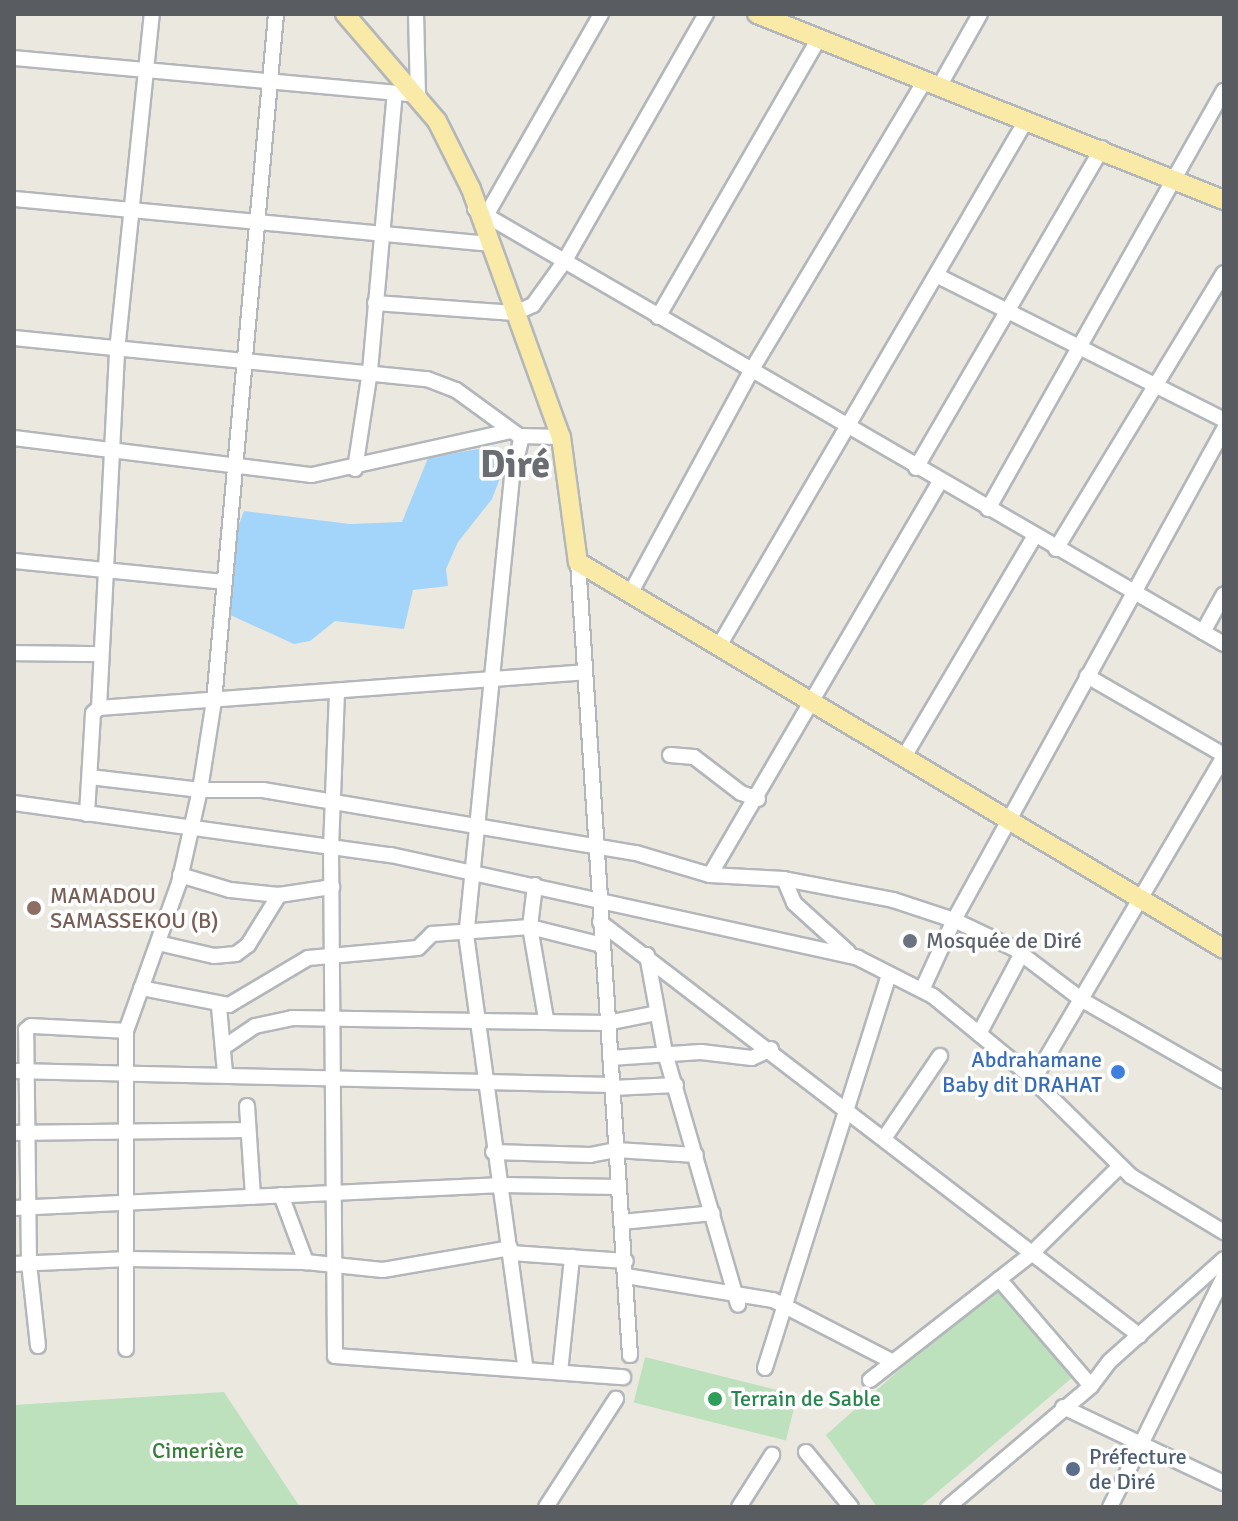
<!DOCTYPE html>
<meta charset="utf-8">
<style>
body{margin:0}
#map{position:relative;width:1238px;height:1521px;overflow:hidden;background:#ebe8e0;font-family:Signika,sans-serif}
div>[style]{position:absolute}
.green>*{inset:0;background:#bee1bd;transform-origin:0 0}
.water>*{inset:0;background:#a2d5f9}
.roads{filter:drop-shadow(2px 0 #b3b6ba) drop-shadow(-2px 0 #b3b6ba) drop-shadow(0 2px #b3b6ba) drop-shadow(0 -2px #b3b6ba)}
.minor>*{height:14px;margin:-7px;padding:0 7px;transform-origin:7px;border-radius:7px;background:#fff}
.major>*{height:18px;margin:-9px;padding:0 9px;transform-origin:9px;border-radius:9px;background:#f9eaa7}
.dots>*{width:22px;height:22px;translate:-50% -50%;box-sizing:border-box;border:4px solid #fff;border-radius:50%}
span{translate:-50% -50%;white-space:nowrap;text-align:center;line-height:1.15;-webkit-text-stroke:7px #fff;paint-order:stroke}
.education-label{font-size:22px;color:#785e54}
.left{translate:0 -50%;text-align:left}
.worship-label{font-size:22px;color:#5b616d}
.shop-label{font-size:22px;color:#366cbe}
.right{translate:-100% -50%;text-align:right}
.leisure-label{font-size:22px;color:#27864d}
.park-label{font-size:22px;color:#397f3b}
.service-label{font-size:22px;color:#4e5e75}
.town-label{font-size:38px;color:#6a6e72;font-weight:700}
.frame{position:absolute;inset:0;border:16px solid #595c60;pointer-events:none}
</style>
<div id="map">
<div class="green">
<div style="clip-path:polygon(996px 1284px,1073px 1377px,920px 1507px,877px 1507px,826px 1435px)"></div>
<div style="left:645px;top:1357px;width:157px;height:47px;rotate:14deg"></div>
<div style="clip-path:polygon(224px 1392px,300px 1507px,14px 1507px,14px 1405px)"></div>
</div>
<div class="water">
<div style="clip-path:polygon(495px 446px,507px 460px,492px 499px,458px 542px,446px 569px,448px 586px,413px 590px,404px 629px,335px 621px,310px 641px,294px 644px,228px 614px,236px 532px,244px 511px,350px 524px,402px 522px,428px 458px)"></div>
</div>
<div class="roads">
<div class="minor">
<div style="left:14px;top:58px;width:406px;rotate:5.2deg"></div>
<div style="left:418px;top:95px;width:81px;rotate:-91.4deg"></div>
<div style="left:940px;top:85px;width:81px;rotate:-60.6deg"></div>
<div style="left:14px;top:199px;width:478px;rotate:5.4deg"></div>
<div style="left:475px;top:209px;width:866px;rotate:30.15deg"></div>
<div style="left:487px;top:214px;width:230px;rotate:-60.3deg"></div>
<div style="left:938px;top:276px;width:320px;rotate:26.7deg"></div>
<div style="left:375px;top:303px;width:140px;rotate:4.1deg"></div>
<div style="left:515px;top:313px;width:20px;rotate:-24deg"></div>
<div style="left:533px;top:305px;width:53px;rotate:-54.2deg"></div>
<div style="left:564px;top:262px;width:286px;rotate:-60.2deg"></div>
<div style="left:658px;top:317px;width:322px;rotate:-60deg"></div>
<div style="left:14px;top:338px;width:415px;rotate:5.7deg"></div>
<div style="left:427px;top:379px;width:31px;rotate:21deg"></div>
<div style="left:456px;top:390px;width:78px;rotate:36.1deg"></div>
<div style="left:519px;top:436px;width:42px;rotate:1.4deg"></div>
<div style="left:522px;top:436px;width:42px;rotate:103.7deg"></div>
<div style="left:512px;top:477px;width:459px;rotate:95.7deg"></div>
<div style="left:466px;top:934px;width:440px;rotate:82.2deg"></div>
<div style="left:14px;top:438px;width:300px;rotate:7.1deg"></div>
<div style="left:312px;top:475px;width:203px;rotate:-12.5deg"></div>
<div style="left:916px;top:468px;width:370px;rotate:-59.8deg"></div>
<div style="left:355px;top:469px;width:99px;rotate:-81.3deg"></div>
<div style="left:370px;top:371px;width:279px;rotate:-84.9deg"></div>
<div style="left:988px;top:509px;width:480px;rotate:-60.6deg"></div>
<div style="left:1056px;top:549px;width:323px;rotate:-58.7deg"></div>
<div style="left:14px;top:561px;width:211px;rotate:5.7deg"></div>
<div style="left:578px;top:562px;width:795px;rotate:86.25deg"></div>
<div style="left:630px;top:594px;width:254px;rotate:-61.5deg"></div>
<div style="left:751px;top:371px;width:340px;rotate:-59.1deg"></div>
<div style="left:1203px;top:632px;width:43px;rotate:-61.1deg"></div>
<div style="left:719px;top:646px;width:610px;rotate:-59.7deg"></div>
<div style="left:14px;top:653px;width:87px;rotate:0.7deg"></div>
<div style="left:1087px;top:676px;width:158px;rotate:30deg"></div>
<div style="left:337px;top:692px;width:155px;rotate:92.2deg"></div>
<div style="left:331px;top:847px;width:509px;rotate:89.55deg"></div>
<div style="left:335px;top:1356px;width:289px;rotate:4.2deg"></div>
<div style="left:99px;top:708px;width:357px;rotate:-87.1deg"></div>
<div style="left:117px;top:351px;width:339px;rotate:-84.1deg"></div>
<div style="left:670px;top:755px;width:24px;rotate:5deg"></div>
<div style="left:694px;top:757px;width:59px;rotate:37.5deg"></div>
<div style="left:741px;top:793px;width:18px;rotate:19deg"></div>
<div style="left:904px;top:757px;width:256px;rotate:-59.4deg"></div>
<div style="left:90px;top:777px;width:111px;rotate:6.7deg"></div>
<div style="left:200px;top:790px;width:63px"></div>
<div style="left:263px;top:790px;width:378px;rotate:9.6deg"></div>
<div style="left:636px;top:853px;width:77px;rotate:16.6deg"></div>
<div style="left:710px;top:875px;width:74px;rotate:3.1deg"></div>
<div style="left:784px;top:879px;width:111px;rotate:10.9deg"></div>
<div style="left:893px;top:900px;width:64px;rotate:18.2deg"></div>
<div style="left:954px;top:920px;width:68px;rotate:25.4deg"></div>
<div style="left:1015px;top:949px;width:84px;rotate:37.3deg"></div>
<div style="left:1082px;top:1000px;width:163px;rotate:29.7deg"></div>
<div style="left:14px;top:803px;width:381px;rotate:7.9deg"></div>
<div style="left:391px;top:855px;width:478px;rotate:12.4deg"></div>
<div style="left:858px;top:958px;width:84px;rotate:26.9deg"></div>
<div style="left:933px;top:996px;width:117px;rotate:39.4deg"></div>
<div style="left:1023px;top:1070px;width:151px;rotate:44.5deg"></div>
<div style="left:1131px;top:1176px;width:109px;rotate:31.1deg"></div>
<div style="left:87px;top:814px;width:101px;rotate:-86.6deg"></div>
<div style="left:93px;top:713px;width:8px;rotate:-40deg"></div>
<div style="left:99px;top:708px;width:487px;rotate:-4.2deg"></div>
<div style="left:180px;top:875px;width:52px;rotate:16.7deg"></div>
<div style="left:230px;top:890px;width:49px;rotate:5.8deg"></div>
<div style="left:710px;top:875px;width:455px;rotate:-59.7deg"></div>
<div style="left:784px;top:879px;width:26px;rotate:67deg"></div>
<div style="left:794px;top:903px;width:73px;rotate:42.2deg"></div>
<div style="left:535px;top:885px;width:42px;rotate:96.8deg"></div>
<div style="left:530px;top:927px;width:93px;rotate:80.1deg"></div>
<div style="left:600px;top:922px;width:680px;rotate:37.48deg"></div>
<div style="left:158px;top:943px;width:57px;rotate:13.1deg"></div>
<div style="left:214px;top:956px;width:22px;rotate:-5deg"></div>
<div style="left:236px;top:954px;width:15px;rotate:-37deg"></div>
<div style="left:248px;top:945px;width:59px;rotate:-58.2deg"></div>
<div style="left:279px;top:895px;width:54px;rotate:-8.6deg"></div>
<div style="left:647px;top:955px;width:100px;rotate:79.6deg"></div>
<div style="left:665px;top:1053px;width:262px;rotate:73.8deg"></div>
<div style="left:141px;top:988px;width:90px;rotate:10.9deg"></div>
<div style="left:229px;top:1005px;width:92px;rotate:-30.7deg"></div>
<div style="left:308px;top:958px;width:110px;rotate:-5.2deg"></div>
<div style="left:418px;top:948px;width:20px;rotate:-45deg"></div>
<div style="left:432px;top:934px;width:98px;rotate:-4.1deg"></div>
<div style="left:530px;top:927px;width:74px;rotate:14deg"></div>
<div style="left:922px;top:990px;width:77px;rotate:-65.4deg"></div>
<div style="left:954px;top:920px;width:560px;rotate:-61.19deg"></div>
<div style="left:219px;top:1007px;width:66px;rotate:84.8deg"></div>
<div style="left:979px;top:1034px;width:92px;rotate:-62deg"></div>
<div style="left:224px;top:1047px;width:37px;rotate:-34deg"></div>
<div style="left:255px;top:1026px;width:38px;rotate:-12deg"></div>
<div style="left:292px;top:1018px;width:315px;rotate:0.9deg"></div>
<div style="left:607px;top:1023px;width:51px;rotate:-11.3deg"></div>
<div style="left:610px;top:1058px;width:91px;rotate:-3.8deg"></div>
<div style="left:701px;top:1052px;width:51px;rotate:6.7deg"></div>
<div style="left:752px;top:1058px;width:21px;rotate:-25deg"></div>
<div style="left:14px;top:1071px;width:598px;rotate:1.34deg"></div>
<div style="left:1034px;top:1079px;width:375px;rotate:-59.5deg"></div>
<div style="left:612px;top:1088px;width:64px;rotate:-2.7deg"></div>
<div style="left:247px;top:1106px;width:91px;rotate:86.2deg"></div>
<div style="left:14px;top:1133px;width:233px;rotate:-0.7deg"></div>
<div style="left:885px;top:1137px;width:98px;rotate:-55.8deg"></div>
<div style="left:493px;top:1152px;width:97px;rotate:1.8deg"></div>
<div style="left:590px;top:1155px;width:26px;rotate:-11deg"></div>
<div style="left:616px;top:1150px;width:80px;rotate:3.6deg"></div>
<div style="left:281px;top:1195px;width:72px;rotate:69.5deg"></div>
<div style="left:14px;top:1208px;width:489px;rotate:-2.7deg"></div>
<div style="left:502px;top:1185px;width:117px;rotate:1deg"></div>
<div style="left:622px;top:1222px;width:91px;rotate:-5.6deg"></div>
<div style="left:511px;top:1253px;width:115px;rotate:4deg"></div>
<div style="left:14px;top:1264px;width:115px;rotate:-2.5deg"></div>
<div style="left:129px;top:1259px;width:177px;rotate:1deg"></div>
<div style="left:306px;top:1262px;width:77px;rotate:5.9deg"></div>
<div style="left:383px;top:1270px;width:129px;rotate:-9.8deg"></div>
<div style="left:626px;top:1276px;width:149px;rotate:9.3deg"></div>
<div style="left:773px;top:1300px;width:131px;rotate:27.3deg"></div>
<div style="left:999px;top:1279px;width:141px;rotate:49.3deg"></div>
<div style="left:38px;top:1346px;width:83px;rotate:-96.2deg"></div>
<div style="left:29px;top:1263px;width:233px;rotate:-90.7deg"></div>
<div style="left:26px;top:1030px;width:6px;rotate:-39deg"></div>
<div style="left:31px;top:1026px;width:95px;rotate:3deg"></div>
<div style="left:126px;top:1349px;width:318px;rotate:-90deg"></div>
<div style="left:126px;top:1031px;width:157px;rotate:-70.3deg"></div>
<div style="left:179px;top:883px;width:95px;rotate:-77.3deg"></div>
<div style="left:200px;top:790px;width:90px;rotate:-81.1deg"></div>
<div style="left:214px;top:701px;width:690px;rotate:-84.84deg"></div>
<div style="left:765px;top:1368px;width:413px;rotate:-72.5deg"></div>
<div style="left:560px;top:1372px;width:116px;rotate:-84deg"></div>
<div style="left:870px;top:1380px;width:204px;rotate:-38deg"></div>
<div style="left:1031px;top:1254px;width:125px;rotate:-44.7deg"></div>
<div style="left:1063px;top:1407px;width:178px;rotate:25.3deg"></div>
<div style="left:806px;top:1452px;width:71px;rotate:50.7deg"></div>
<div style="left:546px;top:1507px;width:129px;rotate:-57.1deg"></div>
<div style="left:739px;top:1507px;width:62px;rotate:-57.6deg"></div>
<div style="left:948px;top:1507px;width:187px;rotate:-40.2deg"></div>
<div style="left:1091px;top:1386px;width:31px;rotate:-53deg"></div>
<div style="left:1110px;top:1361px;width:153px;rotate:-41.8deg"></div>
<div style="left:1110px;top:1507px;width:258px;rotate:-63.7deg"></div>
</div>
<div class="major">
<div style="left:345px;top:14px;width:141px;rotate:49.3deg"></div>
<div style="left:437px;top:121px;width:76px;rotate:63.4deg"></div>
<div style="left:471px;top:189px;width:264px;rotate:70.1deg"></div>
<div style="left:561px;top:437px;width:126px;rotate:82.3deg"></div>
<div style="left:578px;top:562px;width:753px;rotate:30.92deg"></div>
<div style="left:757px;top:14px;width:503px;rotate:21.72deg"></div>
</div>
</div>
<div class="dots">
<div style="left:34px;top:908px;background:#8d6e63"></div>
<div style="left:910px;top:941px;background:#6b7280"></div>
<div style="left:1118px;top:1072px;background:#3f7fe0"></div>
<div style="left:715px;top:1399px;background:#2e9e5b"></div>
<div style="left:1073px;top:1469px;background:#5c6f8a"></div>
</div>
<div class="education-label">
<span class="left" style="left:50px;top:908px">MAMADOU<br>SAMASSEKOU (B)</span>
</div>
<div class="worship-label">
<span class="left" style="left:926px;top:941px">Mosquée de Diré</span>
</div>
<div class="shop-label">
<span class="right" style="left:1102px;top:1072px">Abdrahamane<br>Baby dit DRAHAT</span>
</div>
<div class="leisure-label">
<span class="left" style="left:731px;top:1399px">Terrain de Sable</span>
</div>
<div class="park-label">
<span style="left:198px;top:1451px">Cimerière</span>
</div>
<div class="service-label">
<span class="left" style="left:1089px;top:1469px">Préfecture<br>de Diré</span>
</div>
<div class="town-label">
<span style="left:515px;top:465px">Diré</span>
</div>
<div class="frame"></div>
</div>
